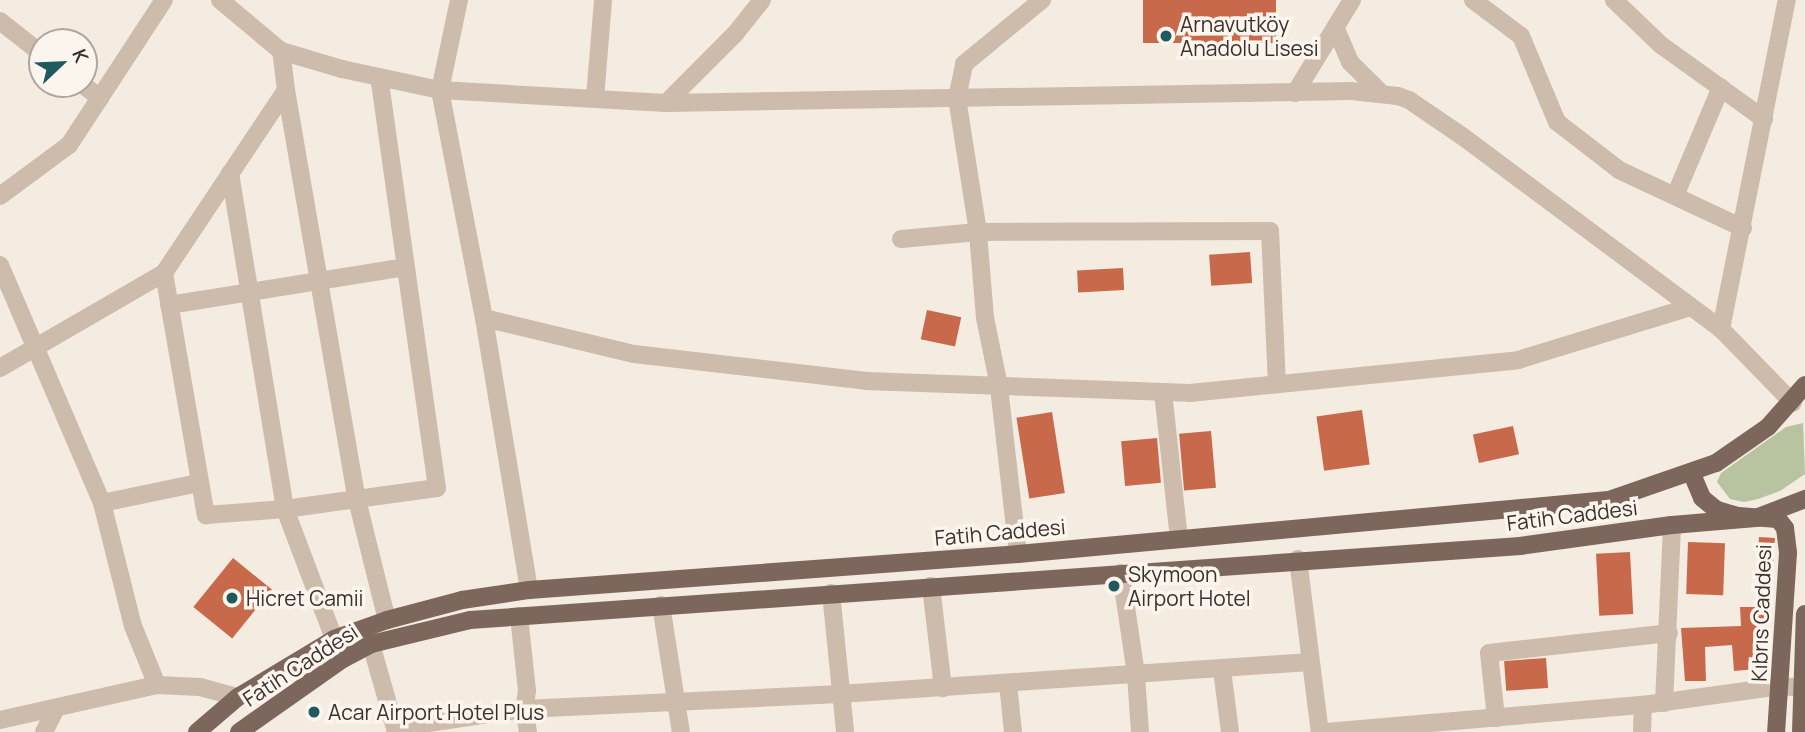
<!DOCTYPE html>
<meta charset="utf-8">
<style>
body{margin:0}
#map{position:relative;width:1805px;height:732px;overflow:hidden;background:#f4ebe1;font-family:Manrope,sans-serif}
div>[style]{position:absolute}
.green>*{inset:0;background:#b8c4a0}
.building>*{inset:0;background:#c8694b;transform-origin:0 0}
.minor>*{height:18px;margin:-9px;padding:0 9px;transform-origin:9px;border-radius:9px;background:#cdbbac}
.major>*{height:18px;margin:-9px;padding:0 9px;transform-origin:9px;border-radius:9px;background:#7d675c}
.dots>*{width:19px;height:19px;translate:-50% -50%;box-sizing:border-box;border:4px solid #fbf5ee;border-radius:50%}
span{translate:-50% -50%;white-space:nowrap;text-align:center;line-height:1.15;-webkit-text-stroke:7px #fbf5ee;paint-order:stroke}
.poi-label{font-size:21px;color:#3b302b}
.left{translate:0 -50%;text-align:left}
.street-label{font-size:21px;color:#3b302b}
.north{position:absolute;left:28px;top:28px;width:70px;height:70px;box-sizing:border-box;background:#fbf5ee;border:2px solid #aea6a0;border-radius:50%;rotate:67deg;font-size:19px;font-weight:700;line-height:28px;text-align:center;color:#3b302b}
.north::after{content:'';display:block;margin:auto;width:24px;height:32px;background:#1f5a5e;clip-path:polygon(50% 0,100% 100%,50% 72%,0 100%)}
</style>
<div id="map">
<div class="green">
<div style="clip-path:polygon(1803px 423px,1805px 474px,1780px 491px,1758px 499px,1744px 502px,1730px 499px,1717px 482px,1721px 473px,1786px 427px)"></div>
</div>
<div class="building">
<div style="left:1143px;top:0;width:133px;height:43px"></div>
<div style="left:1250px;top:252px;width:31px;height:41px;rotate:86deg"></div>
<div style="left:1123px;top:268px;width:22px;height:46px;rotate:87deg"></div>
<div style="left:927px;top:310px;width:35px;height:30px;rotate:12deg"></div>
<div style="left:1362px;top:410px;width:55px;height:46px;rotate:82deg"></div>
<div style="left:1052px;top:412px;width:82px;height:36px;rotate:81deg"></div>
<div style="left:1513px;top:426px;width:29px;height:41px;rotate:78deg"></div>
<div style="left:1211px;top:431px;width:57px;height:32px;rotate:85deg"></div>
<div style="left:1157px;top:438px;width:45px;height:36px;rotate:85deg"></div>
<div style="left:1759px;top:537px;width:16px;height:23px;rotate:4deg"></div>
<div style="left:1688px;top:542px;width:37px;height:52px;rotate:2deg"></div>
<div style="left:1630px;top:552px;width:62px;height:34px;rotate:87deg"></div>
<div style="left:233px;top:558px;width:50px;height:63px;rotate:39deg"></div>
<div style="clip-path:polygon(1740px 607px,1765px 607px,1768px 668px,1734px 671px,1732px 645px,1705px 647px,1706px 681px,1685px 681px,1681px 628px,1741px 626px)"></div>
<div style="left:1546px;top:658px;width:30px;height:42px;rotate:86deg"></div>
</div>
<div class="minor">
<div style="left:220px;top:0;width:80px;rotate:39.9deg"></div>
<div style="left:281px;top:51px;width:64px;rotate:16.4deg"></div>
<div style="left:342px;top:69px;width:100px;rotate:12.1deg"></div>
<div style="left:440px;top:90px;width:226px;rotate:3.3deg"></div>
<div style="left:666px;top:103px;width:685px;rotate:-1deg"></div>
<div style="left:1351px;top:91px;width:47px;rotate:6.1deg"></div>
<div style="left:1398px;top:96px;width:12px;rotate:20deg"></div>
<div style="left:1409px;top:100px;width:64px;rotate:34.2deg"></div>
<div style="left:1462px;top:136px;width:323px;rotate:36.7deg"></div>
<div style="left:1721px;top:329px;width:103px;rotate:45.8deg"></div>
<div style="left:459px;top:0;width:92px;rotate:101.9deg"></div>
<div style="left:440px;top:90px;width:232px;rotate:79.1deg"></div>
<div style="left:484px;top:318px;width:276px;rotate:80.6deg"></div>
<div style="left:1473px;top:0;width:60px;rotate:36.9deg"></div>
<div style="left:1521px;top:36px;width:93px;rotate:67.3deg"></div>
<div style="left:1557px;top:122px;width:78px;rotate:37.7deg"></div>
<div style="left:1619px;top:170px;width:137px;rotate:25.1deg"></div>
<div style="left:1614px;top:0;width:65px;rotate:43.8deg"></div>
<div style="left:1661px;top:45px;width:127px;rotate:35.7deg"></div>
<div style="left:0;top:21px;width:53px;rotate:38.2deg"></div>
<div style="left:1336px;top:29px;width:36px;rotate:67deg"></div>
<div style="left:1350px;top:62px;width:42px;rotate:45deg"></div>
<div style="left:82px;top:84px;width:23px;rotate:38deg"></div>
<div style="left:286px;top:90px;width:416px;rotate:80.2deg"></div>
<div style="left:357px;top:500px;width:124px;rotate:76deg"></div>
<div style="left:1295px;top:93px;width:109px;rotate:-58.5deg"></div>
<div style="left:595px;top:98px;width:98px;rotate:-85.3deg"></div>
<div style="left:666px;top:103px;width:98px;rotate:-45deg"></div>
<div style="left:735px;top:34px;width:43px;rotate:-51.5deg"></div>
<div style="left:230px;top:173px;width:340px;rotate:80.7deg"></div>
<div style="left:285px;top:509px;width:139px;rotate:69.3deg"></div>
<div style="left:0;top:196px;width:86px;rotate:-36.5deg"></div>
<div style="left:69px;top:145px;width:173px;rotate:-56.8deg"></div>
<div style="left:1675px;top:196px;width:118px;rotate:-67.1deg"></div>
<div style="left:901px;top:239px;width:77px;rotate:-5.2deg"></div>
<div style="left:978px;top:232px;width:292px;rotate:-0.2deg"></div>
<div style="left:1270px;top:231px;width:153px;rotate:87.4deg"></div>
<div style="left:0;top:265px;width:259px;rotate:66.8deg"></div>
<div style="left:102px;top:503px;width:127px;rotate:75.9deg"></div>
<div style="left:133px;top:626px;width:64px;rotate:67.9deg"></div>
<div style="left:164px;top:273px;width:246px;rotate:80.2deg"></div>
<div style="left:206px;top:515px;width:79px;rotate:-4.3deg"></div>
<div style="left:285px;top:509px;width:153px;rotate:-7.9deg"></div>
<div style="left:437px;top:488px;width:415px;rotate:-98deg"></div>
<div style="left:169px;top:305px;width:239px;rotate:-9.1deg"></div>
<div style="left:484px;top:318px;width:154px;rotate:13.5deg"></div>
<div style="left:634px;top:354px;width:234px;rotate:6.6deg"></div>
<div style="left:866px;top:381px;width:324px;rotate:2.1deg"></div>
<div style="left:1190px;top:393px;width:330px;rotate:-5.7deg"></div>
<div style="left:1518px;top:360px;width:180px;rotate:-17.1deg"></div>
<div style="left:1721px;top:329px;width:336px;rotate:-78.7deg"></div>
<div style="left:0;top:368px;width:190px;rotate:-30.1deg"></div>
<div style="left:164px;top:273px;width:220px;rotate:-56.3deg"></div>
<div style="left:286px;top:90px;width:39px;rotate:-97deg"></div>
<div style="left:1163px;top:392px;width:148px;rotate:83.8deg"></div>
<div style="left:102px;top:503px;width:99px;rotate:-11.7deg"></div>
<div style="left:1018px;top:554px;width:169px;rotate:-96.5deg"></div>
<div style="left:999px;top:386px;width:69px;rotate:-101.6deg"></div>
<div style="left:985px;top:318px;width:86px;rotate:-94.7deg"></div>
<div style="left:978px;top:232px;width:136px;rotate:-98.9deg"></div>
<div style="left:957px;top:98px;width:35px;rotate:-78deg"></div>
<div style="left:964px;top:64px;width:101px;rotate:-39.4deg"></div>
<div style="left:1298px;top:559px;width:174px;rotate:82.8deg"></div>
<div style="left:1121px;top:573px;width:103px;rotate:81.6deg"></div>
<div style="left:1136px;top:675px;width:57px;rotate:86deg"></div>
<div style="left:931px;top:586px;width:103px;rotate:83.3deg"></div>
<div style="left:831px;top:593px;width:140px;rotate:84.2deg"></div>
<div style="left:661px;top:605px;width:129px;rotate:81.1deg"></div>
<div style="left:519px;top:616px;width:75px;rotate:83.9deg"></div>
<div style="left:527px;top:691px;width:18px;rotate:99deg"></div>
<div style="left:524px;top:709px;width:23px;rotate:80deg"></div>
<div style="left:371px;top:644px;width:91px;rotate:74.1deg"></div>
<div style="left:1222px;top:670px;width:63px;rotate:82.6deg"></div>
<div style="left:1008px;top:683px;width:49px;rotate:84.2deg"></div>
<div style="left:1664px;top:703px;width:178px;rotate:-87.4deg"></div>
<div style="left:1496px;top:718px;width:65px;rotate:-96.1deg"></div>
<div style="left:1489px;top:653px;width:181px;rotate:-6.3deg"></div>
<div style="left:0;top:720px;width:161px;rotate:-12.6deg"></div>
<div style="left:157px;top:685px;width:43px;rotate:2.7deg"></div>
<div style="left:200px;top:687px;width:39px;rotate:15deg"></div>
<div style="left:395px;top:728px;width:130px;rotate:-8.4deg"></div>
<div style="left:524px;top:709px;width:316px;rotate:-2.7deg"></div>
<div style="left:840px;top:694px;width:471px;rotate:-3.9deg"></div>
<div style="left:44px;top:732px;width:27px;rotate:-63deg"></div>
<div style="left:1326px;top:732px;width:318px;rotate:-4.9deg"></div>
<div style="left:1643px;top:705px;width:139px;rotate:-7.8deg"></div>
<div style="left:1781px;top:686px;width:24px;rotate:5deg"></div>
<div style="left:1642px;top:732px;width:27px;rotate:-88deg"></div>
</div>
<div class="major">
<div style="left:1692px;top:474px;width:26px;rotate:67deg"></div>
<div style="left:1702px;top:498px;width:19px;rotate:39deg"></div>
<div style="left:1717px;top:510px;width:22px;rotate:16deg"></div>
<div style="left:1738px;top:516px;width:40px;rotate:4.3deg"></div>
<div style="left:1778px;top:519px;width:11px;rotate:52deg"></div>
<div style="left:1785px;top:528px;width:25px;rotate:83deg"></div>
<div style="left:1788px;top:553px;width:179px;rotate:93.8deg"></div>
<div style="left:197px;top:732px;width:54px;rotate:-40.5deg"></div>
<div style="left:238px;top:697px;width:112px;rotate:-31.1deg"></div>
<div style="left:334px;top:639px;width:56px;rotate:-19.7deg"></div>
<div style="left:387px;top:620px;width:78px;rotate:-14.9deg"></div>
<div style="left:462px;top:600px;width:68px;rotate:-8.5deg"></div>
<div style="left:529px;top:590px;width:490px;rotate:-4.2deg"></div>
<div style="left:1018px;top:554px;width:593px;rotate:-5.22deg"></div>
<div style="left:1609px;top:500px;width:113px;rotate:-19.1deg"></div>
<div style="left:1716px;top:463px;width:63px;rotate:-34.7deg"></div>
<div style="left:1768px;top:427px;width:56px;rotate:-48.6deg"></div>
<div style="left:239px;top:732px;width:127px;rotate:-35.1deg"></div>
<div style="left:343px;top:659px;width:32px;rotate:-28deg"></div>
<div style="left:371px;top:644px;width:102px;rotate:-13.6deg"></div>
<div style="left:470px;top:620px;width:1053px;rotate:-4.03deg"></div>
<div style="left:1520px;top:546px;width:153px;rotate:-7.9deg"></div>
<div style="left:1672px;top:525px;width:84px;rotate:-4.8deg"></div>
<div style="left:1756px;top:518px;width:53px;rotate:-21.2deg"></div>
<div style="left:1801px;top:732px;width:118px;rotate:-88.1deg"></div>
</div>
<div class="dots">
<div style="left:1166px;top:36px;background:#1f5a5e"></div>
<div style="left:1114px;top:586px;background:#1f5a5e"></div>
<div style="left:232px;top:598px;background:#1f5a5e"></div>
<div style="left:314px;top:712px;background:#1f5a5e"></div>
</div>
<div class="poi-label">
<span class="left" style="left:1180px;top:36px">Arnavutköy<br>Anadolu Lisesi</span>
<span class="left" style="left:1128px;top:586px">Skymoon<br>Airport Hotel</span>
<span class="left" style="left:246px;top:598px">Hicret Camii</span>
<span class="left" style="left:328px;top:712px">Acar Airport Hotel Plus</span>
</div>
<div class="street-label">
<span style="left:1572px;top:515px;rotate:-7deg">Fatih Caddesi</span>
<span style="left:1000px;top:532px;rotate:-5deg">Fatih Caddesi</span>
<span style="left:1761px;top:613px;rotate:-88deg">Kıbrıs Caddesi</span>
<span style="left:300px;top:665px;rotate:-33deg">Fatih Caddesi</span>
</div>
<div class="north">K</div>
</div>
